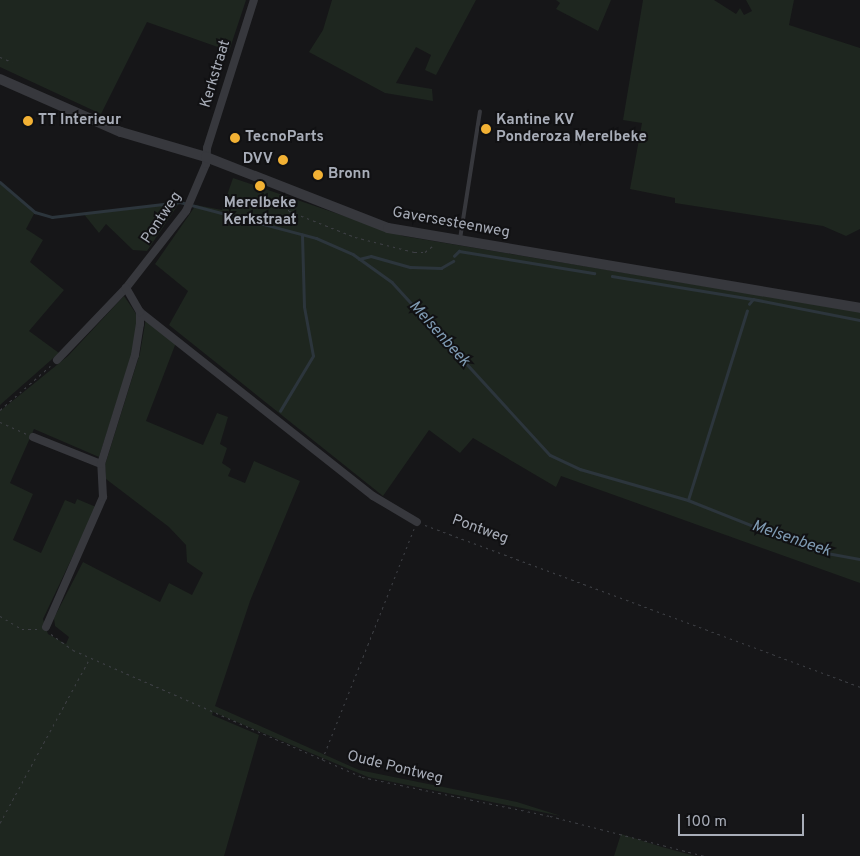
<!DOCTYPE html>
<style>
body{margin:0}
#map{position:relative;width:860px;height:856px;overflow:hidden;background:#161618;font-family:Overpass,sans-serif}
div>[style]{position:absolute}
.green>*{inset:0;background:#1e261f}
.stream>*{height:2.5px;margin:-1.25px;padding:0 1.25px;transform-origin:1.25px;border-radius:1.25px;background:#2c353c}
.path>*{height:1px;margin-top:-0.5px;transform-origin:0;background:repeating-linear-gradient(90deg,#3d3f44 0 2.5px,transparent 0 6.5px)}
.service>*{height:4px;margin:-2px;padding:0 2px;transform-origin:2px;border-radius:2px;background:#37383d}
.minor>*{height:8px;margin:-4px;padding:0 4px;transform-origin:4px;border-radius:4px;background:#37383d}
.tertiary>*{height:10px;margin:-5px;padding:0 5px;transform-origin:5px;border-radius:5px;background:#37383d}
.dots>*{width:14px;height:14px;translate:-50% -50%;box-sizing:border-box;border:2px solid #111113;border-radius:50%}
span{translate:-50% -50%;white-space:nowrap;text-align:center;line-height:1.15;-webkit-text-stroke:4px #111113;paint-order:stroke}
.street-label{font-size:15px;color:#a8adb8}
.poi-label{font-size:15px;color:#a8adb8;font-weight:700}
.left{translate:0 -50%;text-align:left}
.right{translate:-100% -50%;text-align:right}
.water-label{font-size:16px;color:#7f9bb3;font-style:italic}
.scale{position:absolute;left:678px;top:814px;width:126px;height:22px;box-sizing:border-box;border:2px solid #a8adb8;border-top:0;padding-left:6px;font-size:15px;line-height:18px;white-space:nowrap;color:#a8adb8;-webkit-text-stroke:4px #111113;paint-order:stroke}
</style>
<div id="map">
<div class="green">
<div style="clip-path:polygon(0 0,246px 0,229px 51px,147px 22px,101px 114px,0 67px)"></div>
<div style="clip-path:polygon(332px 0,476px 0,436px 75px,425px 70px,431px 55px,416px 47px,396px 83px,432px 89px,433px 101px,385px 93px,309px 52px,323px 30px)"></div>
<div style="clip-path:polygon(556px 0,611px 0,598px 31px,556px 9px,560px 3px)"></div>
<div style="clip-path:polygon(643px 0,714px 0,736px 14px,740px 8px,744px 15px,752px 11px,746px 0,794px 0,789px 25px,860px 48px,860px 229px,846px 236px,823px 226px,675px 203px,675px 198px,630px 189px,642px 123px,623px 120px)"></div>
<div style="clip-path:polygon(233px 178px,403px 236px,860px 312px,860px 583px,561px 476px,556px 487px,473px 438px,460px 453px,429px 430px,383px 496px,169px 325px,188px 291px,155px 264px,196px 205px,222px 210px)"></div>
<div style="clip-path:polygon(0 182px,35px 212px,26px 229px,43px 240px,30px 262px,64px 290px,29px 331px,59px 353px,0 405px)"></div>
<div style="clip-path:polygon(180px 202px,147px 251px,133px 250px,106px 224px,99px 233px,83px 213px)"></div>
<div style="clip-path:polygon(124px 296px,137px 315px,135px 345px,99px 457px,34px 429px,10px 483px,33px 494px,13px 540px,41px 553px,65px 500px,75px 504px,77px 499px,96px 507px,43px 619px,48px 634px,66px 644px,69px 637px,55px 626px,54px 618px,83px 562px,160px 602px,169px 583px,192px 595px,203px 573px,187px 562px,186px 545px,169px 527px,106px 479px,105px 465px,140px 353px,146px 318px,177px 340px,146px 421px,203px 445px,217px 413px,228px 417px,220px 444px,227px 448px,222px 463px,231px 469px,228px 476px,245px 483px,254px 461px,300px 481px,250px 601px,215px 706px,359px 770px,517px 802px,561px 816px,368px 777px,213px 712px,212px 715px,259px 735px,224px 856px,0 856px,0 411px,68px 356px)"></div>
<div style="clip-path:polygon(621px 834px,662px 847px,695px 856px,614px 856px)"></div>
</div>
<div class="stream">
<div style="left:0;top:182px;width:46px;rotate:40.6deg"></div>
<div style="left:35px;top:212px;width:18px;rotate:16deg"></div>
<div style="left:52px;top:217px;width:129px;rotate:-6.7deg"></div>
<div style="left:180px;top:202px;width:141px;rotate:14.8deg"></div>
<div style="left:316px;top:238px;width:40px;rotate:23.4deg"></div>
<div style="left:353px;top:254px;width:48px;rotate:35.7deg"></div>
<div style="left:392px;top:282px;width:234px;rotate:47.6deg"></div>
<div style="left:550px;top:455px;width:33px;rotate:25deg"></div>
<div style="left:580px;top:469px;width:112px;rotate:16deg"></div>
<div style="left:688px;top:500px;width:138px;rotate:21.7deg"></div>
<div style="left:816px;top:551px;width:45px;rotate:10.3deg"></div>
<div style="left:454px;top:256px;width:7px;rotate:-45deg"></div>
<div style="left:459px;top:251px;width:137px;rotate:9.3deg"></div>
<div style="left:359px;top:259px;width:12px;rotate:-14deg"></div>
<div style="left:371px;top:256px;width:41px;rotate:15.8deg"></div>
<div style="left:410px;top:267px;width:31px;rotate:2deg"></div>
<div style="left:441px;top:268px;width:14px;rotate:-30deg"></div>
<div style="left:612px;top:276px;width:143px;rotate:9.3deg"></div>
<div style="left:749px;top:304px;width:6px;rotate:-51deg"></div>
<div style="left:753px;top:299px;width:109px;rotate:11.1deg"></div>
<div style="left:280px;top:411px;width:64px;rotate:-59deg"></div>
<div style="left:313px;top:356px;width:50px;rotate:-100.4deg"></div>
<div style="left:304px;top:307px;width:72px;rotate:-91.6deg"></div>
<div style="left:688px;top:500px;width:198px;rotate:-72.7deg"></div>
</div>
<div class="path">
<div style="left:0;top:57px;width:13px;rotate:23deg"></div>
<div style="left:283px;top:198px;width:14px;rotate:65deg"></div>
<div style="left:289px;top:211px;width:71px;rotate:21.5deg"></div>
<div style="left:355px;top:237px;width:61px;rotate:14.3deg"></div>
<div style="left:414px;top:252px;width:11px"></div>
<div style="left:425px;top:252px;width:11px;rotate:-38deg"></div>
<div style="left:0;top:410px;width:67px;rotate:-41.3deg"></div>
<div style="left:0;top:422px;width:30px;rotate:24deg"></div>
<div style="left:425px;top:525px;width:464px;rotate:20.4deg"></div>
<div style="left:0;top:616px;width:26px;rotate:31deg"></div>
<div style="left:22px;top:629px;width:16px"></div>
<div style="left:51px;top:634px;width:27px;rotate:36deg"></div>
<div style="left:73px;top:650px;width:316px;rotate:23.7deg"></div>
<div style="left:362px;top:777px;width:192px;rotate:11.7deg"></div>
<div style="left:550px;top:816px;width:160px;rotate:14.5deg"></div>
<div style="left:322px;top:760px;width:249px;rotate:-68.3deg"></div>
<div style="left:0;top:823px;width:188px;rotate:-61.4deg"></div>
</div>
<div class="service">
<div style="left:460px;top:239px;width:129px;rotate:-81.1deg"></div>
</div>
<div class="minor">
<div style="left:140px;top:312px;width:297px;rotate:38.3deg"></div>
<div style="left:373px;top:496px;width:51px;rotate:30.6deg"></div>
<div style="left:57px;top:360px;width:100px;rotate:-46.2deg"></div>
<div style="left:126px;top:288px;width:98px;rotate:-52.1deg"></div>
<div style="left:186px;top:211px;width:51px;rotate:-66.9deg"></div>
<div style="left:206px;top:164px;width:16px;rotate:-86deg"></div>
<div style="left:207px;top:148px;width:155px;rotate:-72.4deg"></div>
<div style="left:33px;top:437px;width:73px;rotate:21.7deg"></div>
<div style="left:46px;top:627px;width:142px;rotate:-66.3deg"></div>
<div style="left:103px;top:497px;width:33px;rotate:-93deg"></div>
<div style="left:101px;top:464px;width:114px;rotate:-72.7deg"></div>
<div style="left:135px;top:355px;width:31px;rotate:-81deg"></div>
<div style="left:140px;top:324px;width:12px;rotate:-90deg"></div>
<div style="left:140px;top:312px;width:28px;rotate:-120deg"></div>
</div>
<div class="tertiary">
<div style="left:0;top:79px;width:132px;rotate:23.7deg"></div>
<div style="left:121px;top:132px;width:89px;rotate:16.4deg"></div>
<div style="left:206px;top:157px;width:195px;rotate:21.3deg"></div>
<div style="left:388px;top:228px;width:479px;rotate:9.6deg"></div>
</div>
<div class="dots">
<div style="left:28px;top:121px;background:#f2b134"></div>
<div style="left:486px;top:129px;background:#f2b134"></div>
<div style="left:235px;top:138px;background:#f2b134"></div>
<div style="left:283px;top:160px;background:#f2b134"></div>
<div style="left:318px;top:175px;background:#f2b134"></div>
<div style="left:260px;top:186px;background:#f2b134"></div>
</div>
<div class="street-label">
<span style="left:216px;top:74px;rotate:-73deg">Kerkstraat</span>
<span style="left:162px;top:218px;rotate:-56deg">Pontweg</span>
<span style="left:451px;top:223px;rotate:10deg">Gaversesteenweg</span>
<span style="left:480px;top:530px;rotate:20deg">Pontweg</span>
<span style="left:395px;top:768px;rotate:14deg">Oude Pontweg</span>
</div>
<div class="poi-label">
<span class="left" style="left:496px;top:129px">Kantine KV<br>Ponderoza Merelbeke</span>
<span class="left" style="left:38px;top:121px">TT Interieur</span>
<span class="left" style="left:245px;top:138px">TecnoParts</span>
<span class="right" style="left:273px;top:160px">DVV</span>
<span class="left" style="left:328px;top:175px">Bronn</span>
<span style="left:260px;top:212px">Merelbeke<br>Kerkstraat</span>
</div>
<div class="water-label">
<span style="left:439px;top:334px;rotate:48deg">Melsenbeek</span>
<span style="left:791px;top:539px;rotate:19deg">Melsenbeek</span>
</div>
<div class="scale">100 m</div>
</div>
